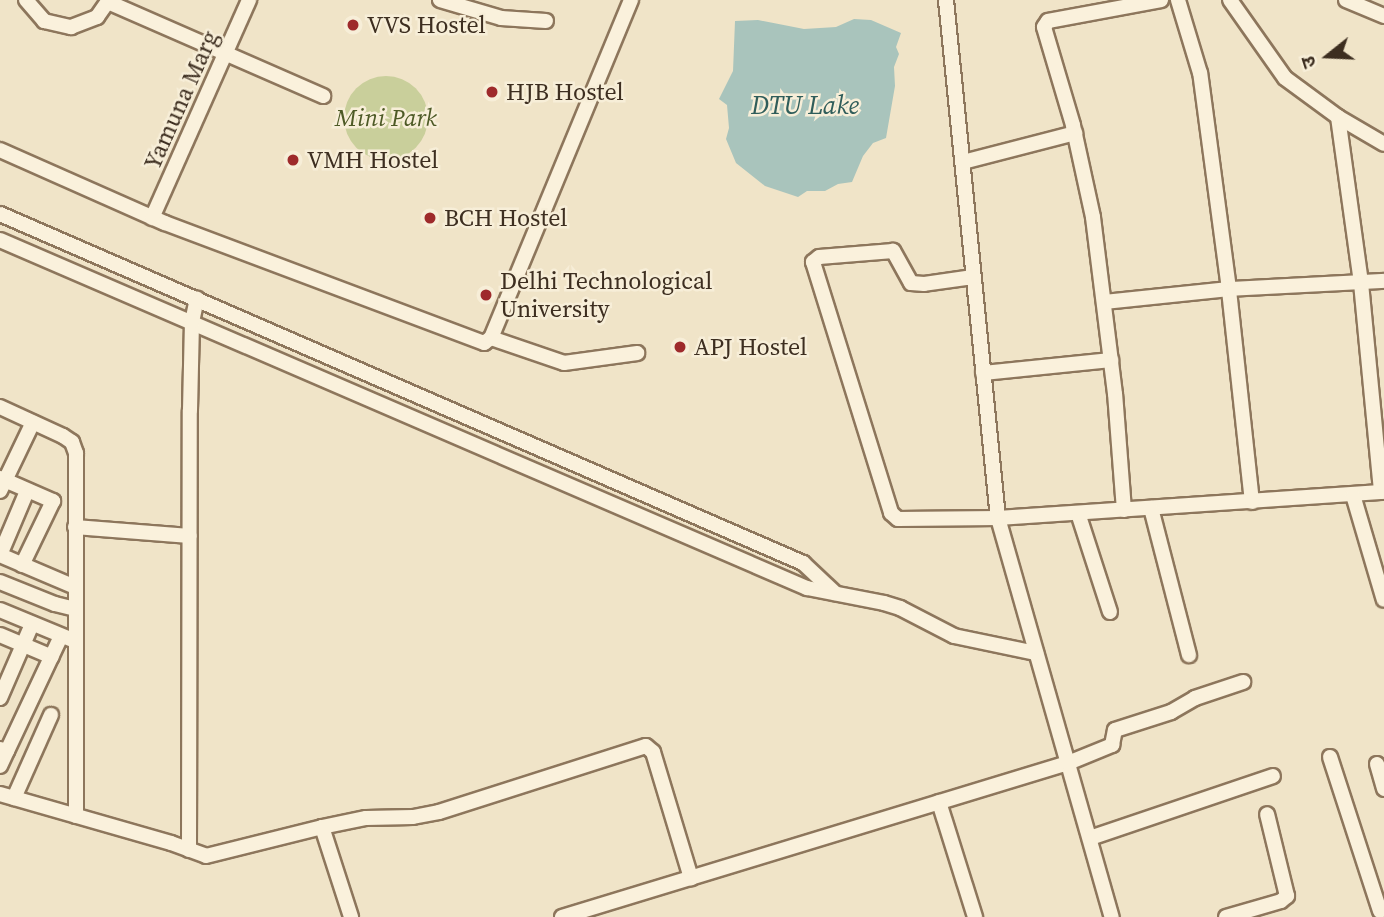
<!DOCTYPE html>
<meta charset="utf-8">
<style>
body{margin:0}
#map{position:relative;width:1384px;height:917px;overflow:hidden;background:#f0e4c8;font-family:"Source Serif 4","Noto Sans Devanagari",serif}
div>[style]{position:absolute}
.green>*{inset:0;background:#c9cf9b}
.round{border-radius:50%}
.water>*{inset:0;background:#a9c4bc}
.roads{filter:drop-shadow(2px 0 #8d765c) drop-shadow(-2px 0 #8d765c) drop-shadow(0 2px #8d765c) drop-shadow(0 -2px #8d765c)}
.minor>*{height:14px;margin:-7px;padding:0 7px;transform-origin:7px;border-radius:7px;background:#faf1dc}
.dots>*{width:19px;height:19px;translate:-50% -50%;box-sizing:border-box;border:4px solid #f7eed8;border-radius:50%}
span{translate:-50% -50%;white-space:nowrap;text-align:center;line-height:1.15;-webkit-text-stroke:5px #f7eed8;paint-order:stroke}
.poi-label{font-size:24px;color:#3d2e20}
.left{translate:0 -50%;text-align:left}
.street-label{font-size:24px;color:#3d2e20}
.park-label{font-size:24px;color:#4d5a26;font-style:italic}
.water-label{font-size:26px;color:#2f5d5a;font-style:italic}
.north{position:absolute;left:1293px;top:21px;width:70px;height:70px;-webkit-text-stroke:5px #f7eed8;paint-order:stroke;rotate:252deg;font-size:19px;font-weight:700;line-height:28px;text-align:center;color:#3d2e20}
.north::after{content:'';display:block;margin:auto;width:24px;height:32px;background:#3d2e20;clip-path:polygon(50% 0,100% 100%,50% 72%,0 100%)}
</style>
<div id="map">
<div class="green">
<div class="round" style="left:344px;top:76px;width:84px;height:84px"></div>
</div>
<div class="water">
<div style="clip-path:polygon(854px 19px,871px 20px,901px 33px,896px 47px,899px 54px,894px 67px,895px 86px,886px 138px,873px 143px,863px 156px,852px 182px,838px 184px,825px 191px,807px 191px,798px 197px,765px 186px,736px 163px,726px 139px,729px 128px,727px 105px,719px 99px,733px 71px,735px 21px,758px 20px,804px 29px,836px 27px)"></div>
</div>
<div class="roads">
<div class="minor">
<div style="left:26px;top:0;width:28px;rotate:49deg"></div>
<div style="left:44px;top:21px;width:28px;rotate:13deg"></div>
<div style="left:71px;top:27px;width:28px;rotate:-21deg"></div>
<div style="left:97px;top:17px;width:21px;rotate:-55deg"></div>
<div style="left:440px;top:0;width:64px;rotate:16.4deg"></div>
<div style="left:501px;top:18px;width:45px;rotate:3.8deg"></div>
<div style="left:946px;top:0;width:521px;rotate:84.27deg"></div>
<div style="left:998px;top:518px;width:415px;rotate:74.1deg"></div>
<div style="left:1230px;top:0;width:95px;rotate:54.8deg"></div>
<div style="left:1285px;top:78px;width:66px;rotate:36.3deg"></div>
<div style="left:1338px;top:117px;width:53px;rotate:30.4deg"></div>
<div style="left:1346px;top:0;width:41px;rotate:22.8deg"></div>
<div style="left:108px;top:2px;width:235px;rotate:23.6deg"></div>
<div style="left:1338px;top:117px;width:168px;rotate:82.1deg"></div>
<div style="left:1361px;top:283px;width:210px;rotate:84.5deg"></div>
<div style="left:0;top:150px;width:180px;rotate:23.9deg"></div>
<div style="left:165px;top:223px;width:341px;rotate:20.6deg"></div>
<div style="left:484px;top:343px;width:9px;rotate:-36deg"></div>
<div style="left:491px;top:338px;width:366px;rotate:-67.5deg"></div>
<div style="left:963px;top:162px;width:116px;rotate:-14.5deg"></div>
<div style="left:0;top:214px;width:876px;rotate:23.49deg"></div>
<div style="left:803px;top:563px;width:44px;rotate:43.2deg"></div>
<div style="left:152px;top:218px;width:239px;rotate:-66deg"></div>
<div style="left:0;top:240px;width:879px;rotate:23.33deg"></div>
<div style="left:807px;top:588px;width:78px;rotate:11deg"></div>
<div style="left:884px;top:603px;width:17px;rotate:17deg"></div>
<div style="left:900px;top:608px;width:61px;rotate:27.4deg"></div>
<div style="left:954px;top:636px;width:84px;rotate:11.7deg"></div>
<div style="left:973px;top:277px;width:49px;rotate:171.9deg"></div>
<div style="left:924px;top:284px;width:13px;rotate:-176deg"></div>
<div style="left:911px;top:283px;width:37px;rotate:-119deg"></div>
<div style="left:893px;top:251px;width:74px;rotate:175.4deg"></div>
<div style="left:819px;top:257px;width:8px;rotate:140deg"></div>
<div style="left:813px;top:262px;width:263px;rotate:72.7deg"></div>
<div style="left:891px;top:513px;width:9px;rotate:41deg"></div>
<div style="left:898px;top:519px;width:100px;rotate:-0.6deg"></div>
<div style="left:998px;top:518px;width:387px;rotate:-3.9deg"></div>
<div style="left:1104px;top:302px;width:126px;rotate:-5.9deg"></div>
<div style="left:1229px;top:289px;width:218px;rotate:-97.6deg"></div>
<div style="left:1200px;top:73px;width:76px;rotate:-106.8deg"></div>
<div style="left:491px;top:338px;width:77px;rotate:18.9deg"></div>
<div style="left:564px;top:363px;width:74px;rotate:-7.8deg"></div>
<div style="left:983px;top:373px;width:129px;rotate:-5.8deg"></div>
<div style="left:0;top:407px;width:69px;rotate:24.7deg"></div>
<div style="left:63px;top:436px;width:11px;rotate:34deg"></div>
<div style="left:72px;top:442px;width:12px;rotate:70deg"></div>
<div style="left:76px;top:453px;width:363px;rotate:90deg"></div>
<div style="left:0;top:478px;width:58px;rotate:23.5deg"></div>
<div style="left:53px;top:501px;width:71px;rotate:115.8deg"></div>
<div style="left:0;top:491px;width:76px;rotate:-64.4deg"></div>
<div style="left:1353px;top:495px;width:109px;rotate:73.6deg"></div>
<div style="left:1252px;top:502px;width:214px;rotate:-96.2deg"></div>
<div style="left:1229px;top:289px;width:155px;rotate:-3deg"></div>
<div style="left:1151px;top:508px;width:152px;rotate:75.5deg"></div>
<div style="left:1124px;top:510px;width:116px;rotate:-94.4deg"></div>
<div style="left:1115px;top:394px;width:178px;rotate:-97.1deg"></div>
<div style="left:1093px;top:217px;width:94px;rotate:-102.3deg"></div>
<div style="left:1073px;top:125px;width:102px;rotate:-106.5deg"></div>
<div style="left:1044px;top:27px;width:7px;rotate:-56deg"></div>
<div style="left:1048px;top:21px;width:115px;rotate:-10.5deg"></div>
<div style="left:1078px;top:513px;width:104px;rotate:72.1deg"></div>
<div style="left:75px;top:527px;width:115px;rotate:4.5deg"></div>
<div style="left:0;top:555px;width:82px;rotate:23.1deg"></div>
<div style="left:0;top:555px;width:69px;rotate:-67.1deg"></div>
<div style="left:0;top:582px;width:59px;rotate:21.8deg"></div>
<div style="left:55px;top:604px;width:21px;rotate:14deg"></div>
<div style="left:0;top:610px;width:76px;rotate:22.5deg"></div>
<div style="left:0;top:635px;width:56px;rotate:22.9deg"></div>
<div style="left:0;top:698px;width:81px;rotate:-66.6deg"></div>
<div style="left:0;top:749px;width:7px;rotate:16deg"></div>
<div style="left:7px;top:751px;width:127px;rotate:-64.8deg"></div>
<div style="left:1330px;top:757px;width:162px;rotate:72deg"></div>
<div style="left:1377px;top:764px;width:26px;rotate:74deg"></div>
<div style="left:0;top:766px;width:17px;rotate:-65deg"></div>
<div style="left:0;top:794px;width:178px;rotate:16deg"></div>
<div style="left:171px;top:843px;width:37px;rotate:20deg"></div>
<div style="left:206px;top:856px;width:120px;rotate:-14deg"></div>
<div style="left:322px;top:827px;width:95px;rotate:72.1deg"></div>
<div style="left:14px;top:798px;width:91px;rotate:-66deg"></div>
<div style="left:939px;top:802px;width:121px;rotate:72.6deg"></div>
<div style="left:322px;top:827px;width:45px;rotate:-11.6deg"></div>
<div style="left:366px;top:818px;width:47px;rotate:-1.2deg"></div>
<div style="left:413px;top:817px;width:26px;rotate:-11deg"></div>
<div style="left:439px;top:812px;width:217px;rotate:-17.7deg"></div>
<div style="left:646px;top:746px;width:9px;rotate:41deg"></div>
<div style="left:653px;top:752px;width:132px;rotate:73.2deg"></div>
<div style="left:1090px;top:838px;width:193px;rotate:-18.7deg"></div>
<div style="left:189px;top:850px;width:440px;rotate:-89.9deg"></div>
<div style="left:190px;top:410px;width:88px;rotate:-88.7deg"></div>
<div style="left:192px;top:322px;width:24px;rotate:-78deg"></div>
<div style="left:562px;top:917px;width:529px;rotate:-16.93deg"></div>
<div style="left:1068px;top:763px;width:48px;rotate:-22.2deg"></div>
<div style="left:1112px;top:745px;width:15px;rotate:-79deg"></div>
<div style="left:1115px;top:730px;width:59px;rotate:-17.8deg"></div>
<div style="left:1171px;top:712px;width:28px;rotate:-30deg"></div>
<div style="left:1195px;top:698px;width:51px;rotate:-18.4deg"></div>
<div style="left:1226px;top:917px;width:57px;rotate:-16.2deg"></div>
<div style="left:1281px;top:901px;width:8px;rotate:-40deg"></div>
<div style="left:1287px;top:896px;width:84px;rotate:-103.7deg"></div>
</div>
</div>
<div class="dots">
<div style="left:353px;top:25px;background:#9e2a2b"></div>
<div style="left:492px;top:92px;background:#9e2a2b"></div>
<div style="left:293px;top:160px;background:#9e2a2b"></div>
<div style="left:430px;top:218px;background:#9e2a2b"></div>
<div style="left:486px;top:295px;background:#9e2a2b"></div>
<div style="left:680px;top:347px;background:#9e2a2b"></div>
</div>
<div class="poi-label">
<span class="left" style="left:367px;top:25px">VVS Hostel</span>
<span class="left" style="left:506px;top:92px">HJB Hostel</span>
<span class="left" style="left:307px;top:160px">VMH Hostel</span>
<span class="left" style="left:444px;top:218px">BCH Hostel</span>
<span class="left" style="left:500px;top:295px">Delhi Technological<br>University</span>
<span class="left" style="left:694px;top:347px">APJ Hostel</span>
</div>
<div class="street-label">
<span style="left:181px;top:100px;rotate:-66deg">Yamuna Marg</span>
</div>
<div class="park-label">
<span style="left:386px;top:118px">Mini Park</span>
</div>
<div class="water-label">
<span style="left:805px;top:106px">DTU Lake</span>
</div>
<div class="north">उ</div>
</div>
